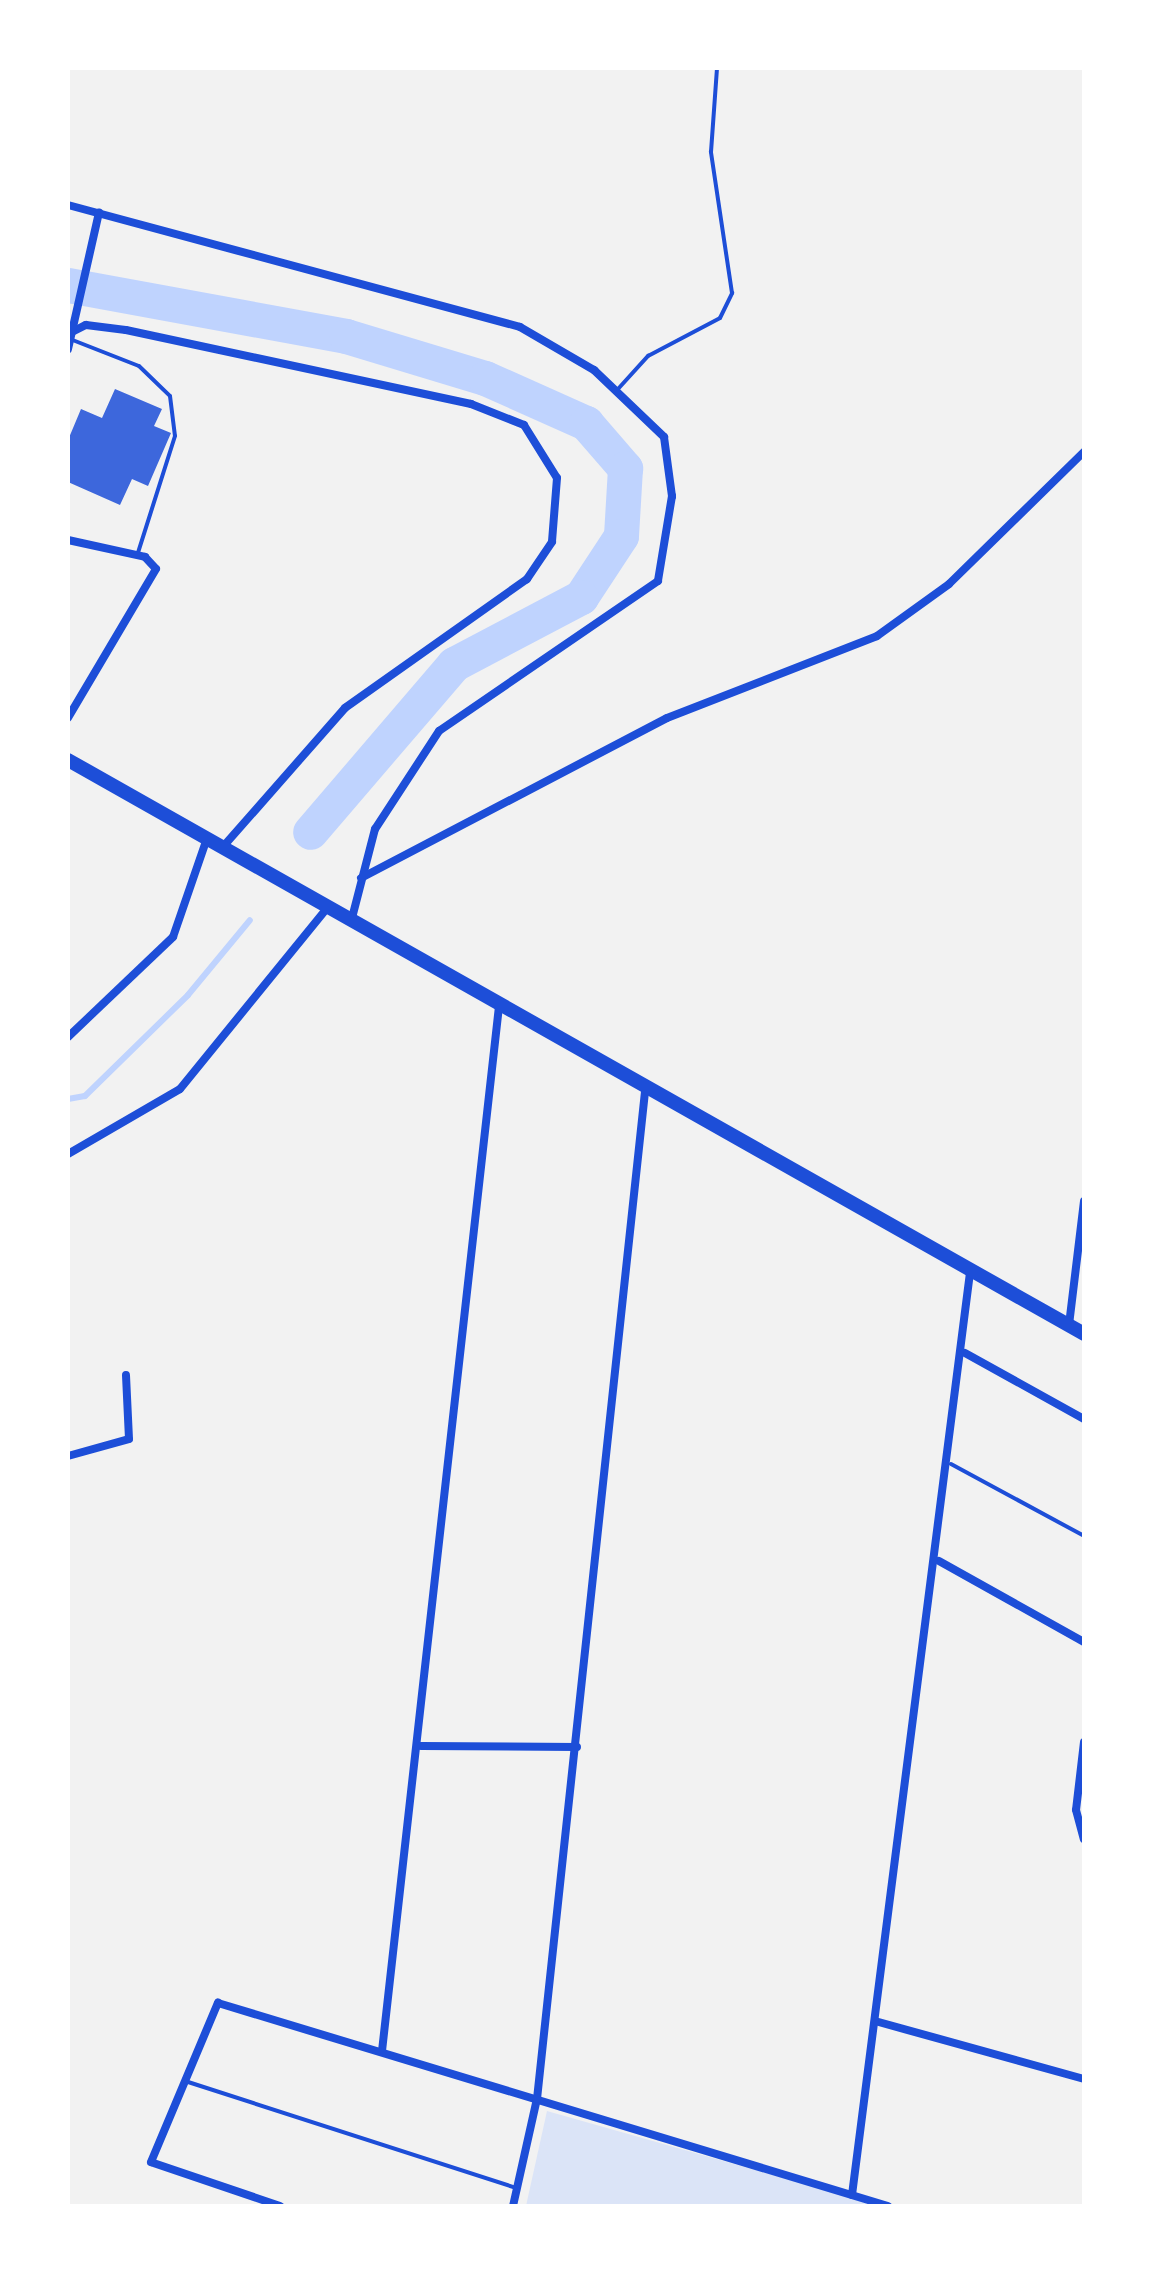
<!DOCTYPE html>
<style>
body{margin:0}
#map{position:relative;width:1152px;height:2274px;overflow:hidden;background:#f2f2f2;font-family:"Work Sans",sans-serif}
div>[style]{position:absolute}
.green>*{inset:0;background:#dbe4f7}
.stream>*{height:6px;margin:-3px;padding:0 3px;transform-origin:3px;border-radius:3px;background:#bfd3fe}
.river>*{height:35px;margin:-17.5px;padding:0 17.5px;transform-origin:17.5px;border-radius:17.5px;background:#bfd3fe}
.building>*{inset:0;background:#3d67dc}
.service>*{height:4px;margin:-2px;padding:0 2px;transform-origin:2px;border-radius:2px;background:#1d4ed8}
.minor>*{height:8px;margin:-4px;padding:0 4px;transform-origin:4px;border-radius:4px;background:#1d4ed8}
.trunk>*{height:14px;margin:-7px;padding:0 7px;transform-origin:7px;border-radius:7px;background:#1d4ed8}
span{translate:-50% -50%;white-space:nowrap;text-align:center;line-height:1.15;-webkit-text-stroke:10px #fff;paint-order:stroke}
.frame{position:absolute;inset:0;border:70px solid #fff;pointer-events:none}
</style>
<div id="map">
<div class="green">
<div style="clip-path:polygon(547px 2111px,882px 2206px,526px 2206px)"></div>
</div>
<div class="stream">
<div style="left:68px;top:1099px;width:17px;rotate:-10deg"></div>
<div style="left:85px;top:1096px;width:144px;rotate:-44.4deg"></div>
<div style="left:188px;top:995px;width:97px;rotate:-50.4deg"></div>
</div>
<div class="river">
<div style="left:68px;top:285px;width:283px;rotate:10.4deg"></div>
<div style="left:346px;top:336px;width:145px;rotate:16.8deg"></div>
<div style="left:485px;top:378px;width:111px;rotate:24deg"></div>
<div style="left:586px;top:423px;width:60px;rotate:49.1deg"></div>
<div style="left:625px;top:468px;width:68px;rotate:93.4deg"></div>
<div style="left:621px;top:536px;width:73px;rotate:123.3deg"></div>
<div style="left:581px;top:597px;width:144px;rotate:152.2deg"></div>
<div style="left:454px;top:664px;width:221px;rotate:130.6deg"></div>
</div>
<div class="building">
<div style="clip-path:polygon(115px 389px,162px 409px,154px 426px,171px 433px,148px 486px,132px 479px,120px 505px,68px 482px,68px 440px,81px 409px,102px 418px)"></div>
</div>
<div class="service">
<div style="left:70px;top:339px;width:74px;rotate:21.4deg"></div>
<div style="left:139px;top:366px;width:43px;rotate:44.1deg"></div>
<div style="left:170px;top:396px;width:40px;rotate:82.9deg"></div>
<div style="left:175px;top:436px;width:126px;rotate:107.6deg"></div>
<div style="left:618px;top:389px;width:45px;rotate:-47.7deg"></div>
<div style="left:648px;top:356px;width:81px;rotate:-27.8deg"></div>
<div style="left:720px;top:318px;width:28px;rotate:-64deg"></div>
<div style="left:732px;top:293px;width:143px;rotate:-98.5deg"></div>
<div style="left:711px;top:152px;width:84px;rotate:-85.9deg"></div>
<div style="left:951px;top:1464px;width:151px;rotate:28.4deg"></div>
<div style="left:185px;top:2081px;width:346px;rotate:17.9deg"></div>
</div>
<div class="minor">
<div style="left:68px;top:205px;width:468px;rotate:15.1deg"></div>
<div style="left:520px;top:327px;width:86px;rotate:30.2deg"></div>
<div style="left:594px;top:370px;width:97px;rotate:43.7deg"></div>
<div style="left:664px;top:437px;width:60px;rotate:82.3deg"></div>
<div style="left:672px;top:496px;width:86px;rotate:99.4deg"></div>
<div style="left:658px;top:581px;width:265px;rotate:145.6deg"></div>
<div style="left:439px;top:731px;width:117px;rotate:123.1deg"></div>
<div style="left:375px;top:829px;width:96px;rotate:104.5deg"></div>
<div style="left:68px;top:334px;width:20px;rotate:-27deg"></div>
<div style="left:86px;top:325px;width:40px;rotate:7.1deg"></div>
<div style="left:126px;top:330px;width:353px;rotate:12.1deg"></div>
<div style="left:471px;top:404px;width:57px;rotate:21.6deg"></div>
<div style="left:524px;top:425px;width:62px;rotate:58.1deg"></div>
<div style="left:557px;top:478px;width:64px;rotate:94.5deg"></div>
<div style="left:552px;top:542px;width:45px;rotate:124deg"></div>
<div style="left:527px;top:579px;width:223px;rotate:144.7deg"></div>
<div style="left:345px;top:708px;width:185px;rotate:131.3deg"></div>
<div style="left:68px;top:349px;width:140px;rotate:-77.2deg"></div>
<div style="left:68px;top:540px;width:79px;rotate:12.4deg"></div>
<div style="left:145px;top:557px;width:16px;rotate:47deg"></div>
<div style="left:156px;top:569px;width:173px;rotate:120.6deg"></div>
<div style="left:361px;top:878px;width:345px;rotate:-27.6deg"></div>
<div style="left:667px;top:718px;width:225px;rotate:-21.3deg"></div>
<div style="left:877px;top:636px;width:89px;rotate:-35.8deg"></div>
<div style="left:949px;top:584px;width:189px;rotate:-44.4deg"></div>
<div style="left:68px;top:1037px;width:145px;rotate:-43.6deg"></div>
<div style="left:173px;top:937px;width:105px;rotate:-71deg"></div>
<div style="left:68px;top:1154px;width:129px;rotate:-30.1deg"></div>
<div style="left:180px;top:1089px;width:233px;rotate:-50.9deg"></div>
<div style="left:1069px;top:1325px;width:125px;rotate:-83.1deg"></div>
<div style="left:965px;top:1353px;width:136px;rotate:29deg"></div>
<div style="left:68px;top:1456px;width:63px;rotate:-15.6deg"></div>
<div style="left:129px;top:1439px;width:64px;rotate:-92.7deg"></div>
<div style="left:939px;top:1561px;width:166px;rotate:29.2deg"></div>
<div style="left:1084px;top:1742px;width:68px;rotate:96.7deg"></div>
<div style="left:1076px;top:1810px;width:30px;rotate:75deg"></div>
<div style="left:421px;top:1746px;width:156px;rotate:0.4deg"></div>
<div style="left:875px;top:2021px;width:217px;rotate:15.5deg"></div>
<div style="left:382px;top:2051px;width:1051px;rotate:-83.61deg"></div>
<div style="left:852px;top:2195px;width:930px;rotate:-82.71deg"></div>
<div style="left:280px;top:2206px;width:136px;rotate:-161.2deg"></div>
<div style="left:151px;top:2162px;width:173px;rotate:-67.2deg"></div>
<div style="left:218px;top:2003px;width:700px;rotate:16.86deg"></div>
<div style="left:513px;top:2206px;width:110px;rotate:-77.4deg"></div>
<div style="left:537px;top:2099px;width:1014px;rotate:-83.88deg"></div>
</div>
<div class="trunk">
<div style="left:68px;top:760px;width:1167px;rotate:29.46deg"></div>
</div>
<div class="frame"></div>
</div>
